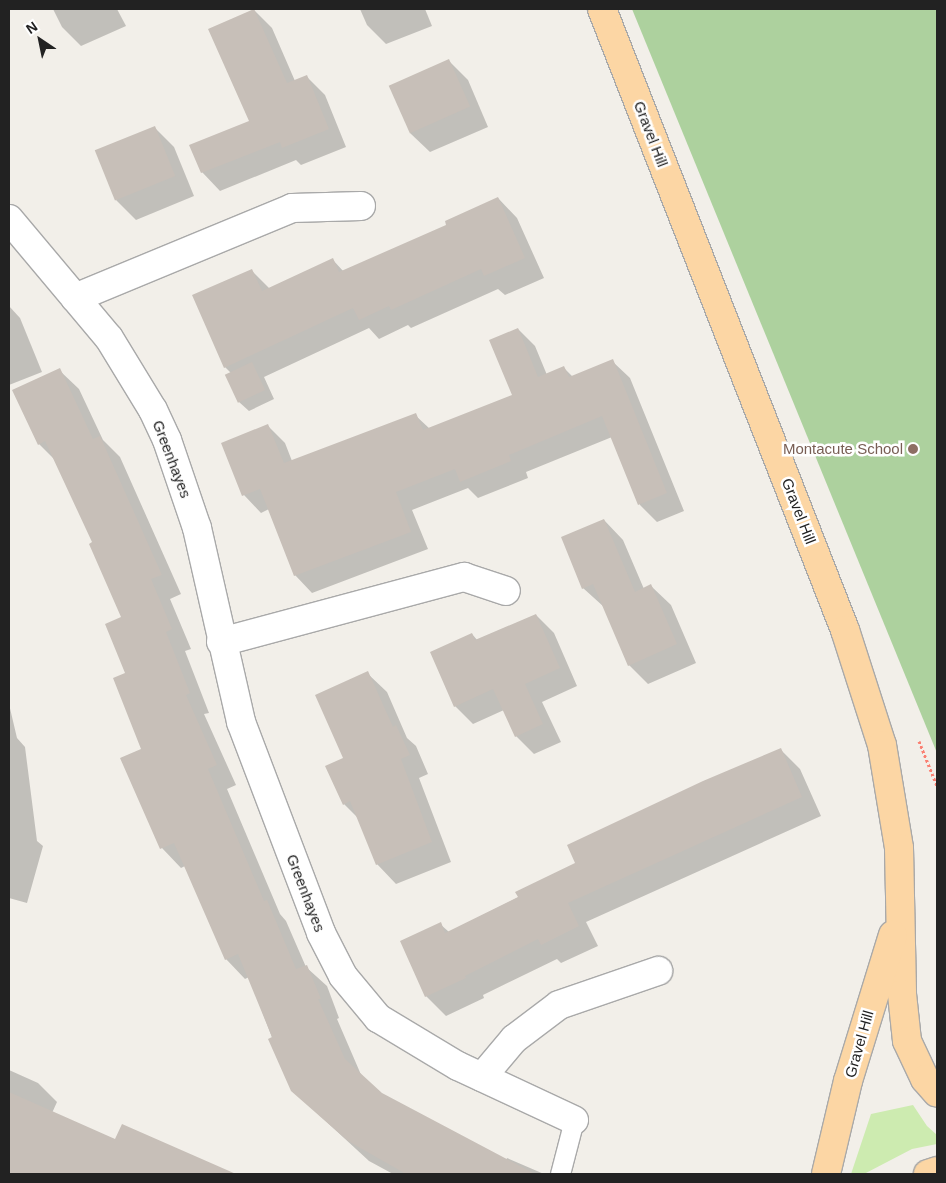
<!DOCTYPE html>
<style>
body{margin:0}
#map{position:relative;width:946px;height:1183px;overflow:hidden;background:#f2efe9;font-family:Arial,sans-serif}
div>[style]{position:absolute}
.grass>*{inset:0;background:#cdebb0}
.forest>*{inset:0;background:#add19e}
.shadow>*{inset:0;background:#0003}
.building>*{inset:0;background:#c7bfb8;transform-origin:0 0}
.path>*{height:3px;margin-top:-1.5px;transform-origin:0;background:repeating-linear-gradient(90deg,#fa8072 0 2.5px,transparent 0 5px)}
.roads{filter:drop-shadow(1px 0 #a9a9a9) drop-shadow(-1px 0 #a9a9a9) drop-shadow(0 1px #a9a9a9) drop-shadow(0 -1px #a9a9a9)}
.service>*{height:19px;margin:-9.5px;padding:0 9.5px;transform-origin:9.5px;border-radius:9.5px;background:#fff}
.minor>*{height:28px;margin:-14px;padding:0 14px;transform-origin:14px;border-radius:14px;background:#fff}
.primary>*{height:28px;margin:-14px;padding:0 14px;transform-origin:14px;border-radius:14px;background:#fcd6a4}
.dots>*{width:14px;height:14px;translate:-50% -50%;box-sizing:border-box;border:2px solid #fff;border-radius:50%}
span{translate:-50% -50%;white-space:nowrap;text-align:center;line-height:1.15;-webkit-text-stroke:5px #fff;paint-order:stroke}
.street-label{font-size:15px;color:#222}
.education-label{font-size:15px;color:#785e54}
.right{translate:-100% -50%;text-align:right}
.frame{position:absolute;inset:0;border:10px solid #222;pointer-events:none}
.north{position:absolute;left:15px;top:15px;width:50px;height:50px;-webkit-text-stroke:4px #fff;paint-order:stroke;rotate:326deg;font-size:14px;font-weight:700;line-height:20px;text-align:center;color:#222}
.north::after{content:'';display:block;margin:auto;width:18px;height:22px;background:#222;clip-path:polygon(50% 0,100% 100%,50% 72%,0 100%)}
</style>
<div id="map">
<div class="grass">
<div style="clip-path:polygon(913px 1105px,927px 1126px,937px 1135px,937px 1144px,912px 1149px,864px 1174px,851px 1174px,871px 1114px)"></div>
</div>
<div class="forest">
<div style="clip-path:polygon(632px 9px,937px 9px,937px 753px)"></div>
</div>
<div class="shadow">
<div style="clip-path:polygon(53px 9px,117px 9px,126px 26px,81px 46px,62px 27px)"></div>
<div style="clip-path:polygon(360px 9px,425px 9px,432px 26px,386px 44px,367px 25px)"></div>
<div style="clip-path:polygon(254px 10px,272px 28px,295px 81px,307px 77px,325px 95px,346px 147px,301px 165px,296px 160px,220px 191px,202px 172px,250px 122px)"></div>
<div style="clip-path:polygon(448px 60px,468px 80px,488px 127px,430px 152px,410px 133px)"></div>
<div style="clip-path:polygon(155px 128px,174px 147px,194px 196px,136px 220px,116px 200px)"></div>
<div style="clip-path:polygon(498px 198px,517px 218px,544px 278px,505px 295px,498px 289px,411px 328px,408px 325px,379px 339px,369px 328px,264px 377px,274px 399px,249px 411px,239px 402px,227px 376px,232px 374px,225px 367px,252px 271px,270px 289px,333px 260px,344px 272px,448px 226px)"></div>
<div style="clip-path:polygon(9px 306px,20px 318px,42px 372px,9px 385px)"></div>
<div style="clip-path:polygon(518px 329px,535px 346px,547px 375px,564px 368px,573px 377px,612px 361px,630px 378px,684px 511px,657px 522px,640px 505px,612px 437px,526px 472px,528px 478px,478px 498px,468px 488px,412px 510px,428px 549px,312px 593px,295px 575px,269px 509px,261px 513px,244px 495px,268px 426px,285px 443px,292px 461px,415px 415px,430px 429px,514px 395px)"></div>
<div style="clip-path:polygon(59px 370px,79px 389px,103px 440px,120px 457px,181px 594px,170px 599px,191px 649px,185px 651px,209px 713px,204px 714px,236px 785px,227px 789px,280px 914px,286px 921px,306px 967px,327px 986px,339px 1018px,337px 1019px,362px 1077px,381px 1094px,506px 1161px,507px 1158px,544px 1174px,393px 1174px,369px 1161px,292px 1090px,249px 977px,245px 979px,226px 959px,185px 866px,181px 868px,162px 848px,122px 759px,143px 750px,126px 674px,122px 618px,94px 543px,55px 460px,39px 444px)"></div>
<div style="clip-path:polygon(604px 520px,623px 540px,644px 589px,651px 586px,671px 605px,696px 663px,648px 684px,629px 665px,604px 607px,583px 588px)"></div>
<div style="clip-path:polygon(536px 615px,554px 633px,577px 686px,542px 702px,561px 742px,534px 754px,516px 736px,504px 710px,473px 724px,455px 706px,472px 634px,478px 641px)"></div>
<div style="clip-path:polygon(367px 673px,387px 692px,407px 738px,416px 746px,428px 774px,419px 778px,451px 862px,396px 884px,377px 864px,359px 819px,344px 804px,344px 758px)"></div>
<div style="clip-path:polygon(9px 704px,17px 738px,25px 747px,37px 841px,43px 846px,27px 903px,9px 898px)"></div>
<div style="clip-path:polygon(781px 750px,800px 769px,821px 816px,586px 922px,598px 946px,561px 963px,557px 959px,483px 995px,484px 998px,446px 1016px,426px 996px,440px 924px,449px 932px,519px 897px)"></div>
<div style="clip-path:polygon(9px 1070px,38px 1083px,57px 1102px,52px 1113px,116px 1140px,193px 1157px,210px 1174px,9px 1174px)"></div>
</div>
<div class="building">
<div style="clip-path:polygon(254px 9px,287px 83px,307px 75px,329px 129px,282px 148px,280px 142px,201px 173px,189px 145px,249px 121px,208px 29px)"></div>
<div style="left:449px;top:59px;width:52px;height:66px;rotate:66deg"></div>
<div style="left:155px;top:126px;width:54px;height:65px;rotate:68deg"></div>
<div style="clip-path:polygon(498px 197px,525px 258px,484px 276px,481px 269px,391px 310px,389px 306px,359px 320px,353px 308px,224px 368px,192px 295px,252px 269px,262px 291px,333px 258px,339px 272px,446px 225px,445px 221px)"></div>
<div style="clip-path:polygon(518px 328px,538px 377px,564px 366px,569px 377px,613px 359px,667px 493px,638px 505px,602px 416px,509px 455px,511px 461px,460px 482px,455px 469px,396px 492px,411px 532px,294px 576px,260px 489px,242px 496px,221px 443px,268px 424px,284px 463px,416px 413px,423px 430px,512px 395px,489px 340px)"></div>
<div style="left:252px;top:362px;width:31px;height:30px;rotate:65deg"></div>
<div style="clip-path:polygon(60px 368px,93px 439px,100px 436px,162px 575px,151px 579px,172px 629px,166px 632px,190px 693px,186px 695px,217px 765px,208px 769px,264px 901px,267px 900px,296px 969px,307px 965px,321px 999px,318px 999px,345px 1059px,382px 1093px,535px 1174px,406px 1174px,348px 1141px,291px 1091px,268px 1039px,272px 1037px,238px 954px,225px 960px,174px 843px,160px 849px,120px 758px,141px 749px,113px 678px,125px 673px,105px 624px,121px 617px,89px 544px,92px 542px,45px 441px,38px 445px,12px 390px)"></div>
<div style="clip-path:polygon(604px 519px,635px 592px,651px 584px,677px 644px,628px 666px,593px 584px,582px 589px,561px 537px)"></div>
<div style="clip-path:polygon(536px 614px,560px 668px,525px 684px,543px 724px,515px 737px,493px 689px,454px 707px,430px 652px,472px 633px,475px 640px)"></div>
<div style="clip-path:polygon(368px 671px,393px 727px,396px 725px,410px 755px,401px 759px,432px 842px,376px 865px,350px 801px,343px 805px,325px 766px,343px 758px,315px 695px)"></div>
<div style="clip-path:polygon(781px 748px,802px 797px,568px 903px,579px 926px,541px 945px,538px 939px,465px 976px,466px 978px,425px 997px,400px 941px,441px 922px,445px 933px,518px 897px,515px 892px,575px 863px,567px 845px,703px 781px)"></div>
<div style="clip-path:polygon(9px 1092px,115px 1139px,122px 1124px,236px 1174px,9px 1174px)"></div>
</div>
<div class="path">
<div style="left:919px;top:741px;width:48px;rotate:68.2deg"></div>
</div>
<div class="roads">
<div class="service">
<div style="left:560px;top:1174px;width:56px;rotate:-75.5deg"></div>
</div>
<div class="minor">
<div style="left:9px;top:219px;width:155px;rotate:50deg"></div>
<div style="left:109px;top:338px;width:84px;rotate:58.6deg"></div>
<div style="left:153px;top:410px;width:33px;rotate:65deg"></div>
<div style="left:167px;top:440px;width:93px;rotate:71.2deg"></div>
<div style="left:197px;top:528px;width:199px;rotate:77.2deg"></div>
<div style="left:241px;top:722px;width:226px;rotate:69.2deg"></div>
<div style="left:321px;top:933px;width:48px;rotate:62.9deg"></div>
<div style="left:343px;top:976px;width:55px;rotate:50.2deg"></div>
<div style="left:378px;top:1018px;width:93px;rotate:31deg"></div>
<div style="left:458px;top:1066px;width:128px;rotate:25deg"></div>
<div style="left:75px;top:298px;width:235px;rotate:-22.5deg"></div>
<div style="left:292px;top:208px;width:69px;rotate:-1.7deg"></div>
<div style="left:221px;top:642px;width:252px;rotate:-15deg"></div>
<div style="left:464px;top:577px;width:44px;rotate:18.4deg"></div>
<div style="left:482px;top:1077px;width:50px;rotate:-49.9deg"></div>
<div style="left:514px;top:1039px;width:56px;rotate:-37.1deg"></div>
<div style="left:559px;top:1005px;width:105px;rotate:-19deg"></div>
</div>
<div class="primary">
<div style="left:602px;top:9px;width:667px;rotate:68.63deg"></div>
<div style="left:845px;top:630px;width:121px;rotate:72.2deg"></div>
<div style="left:882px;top:745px;width:104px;rotate:80.6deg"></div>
<div style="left:899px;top:848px;width:146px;rotate:88.8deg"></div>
<div style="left:902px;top:994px;width:47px;rotate:83.9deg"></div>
<div style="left:907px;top:1041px;width:42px;rotate:64.7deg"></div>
<div style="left:925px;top:1079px;width:18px;rotate:49deg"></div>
<div style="left:826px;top:1174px;width:96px;rotate:-76.7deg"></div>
<div style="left:848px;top:1081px;width:153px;rotate:-72.9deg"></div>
<div style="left:928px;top:1174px;width:9px;rotate:-18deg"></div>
</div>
</div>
<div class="dots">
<div style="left:913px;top:449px;background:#8d6e63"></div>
</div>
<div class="street-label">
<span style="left:651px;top:134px;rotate:69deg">Gravel Hill</span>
<span style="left:172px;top:459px;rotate:69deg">Greenhayes</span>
<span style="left:799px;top:511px;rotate:69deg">Gravel Hill</span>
<span style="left:306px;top:893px;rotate:69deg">Greenhayes</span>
<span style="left:859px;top:1044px;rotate:-74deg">Gravel Hill</span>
</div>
<div class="education-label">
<span class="right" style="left:903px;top:449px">Montacute School</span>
</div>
<div class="frame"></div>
<div class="north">N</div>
</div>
